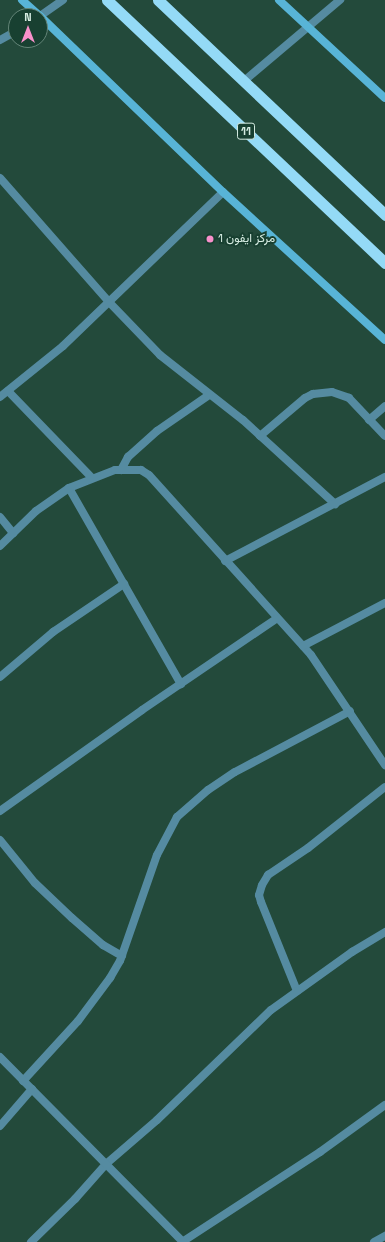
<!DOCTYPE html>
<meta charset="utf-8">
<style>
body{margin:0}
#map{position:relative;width:385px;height:1242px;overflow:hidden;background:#234a3b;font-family:"Space Grotesk",Vazirmatn,sans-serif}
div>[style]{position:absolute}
.minor>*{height:8px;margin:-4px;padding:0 4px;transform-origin:4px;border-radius:4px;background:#558ba1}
.tertiary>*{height:8px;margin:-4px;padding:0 4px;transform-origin:4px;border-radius:4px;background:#558ba1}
.secondary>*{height:8px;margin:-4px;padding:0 4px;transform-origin:4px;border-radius:4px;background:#58b4d7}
.trunk>*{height:11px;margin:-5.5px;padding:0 5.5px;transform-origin:5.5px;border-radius:5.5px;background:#94daf6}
.dots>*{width:11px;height:11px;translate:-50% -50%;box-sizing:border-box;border:2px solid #184031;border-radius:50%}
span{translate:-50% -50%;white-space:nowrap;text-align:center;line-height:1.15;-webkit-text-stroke:4px #184031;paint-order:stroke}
.shield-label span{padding:1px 3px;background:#184031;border:1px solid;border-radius:3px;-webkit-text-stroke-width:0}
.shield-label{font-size:11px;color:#d6ece2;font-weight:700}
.poi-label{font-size:12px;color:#d6ece2}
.left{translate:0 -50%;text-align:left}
.north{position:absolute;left:8px;top:8px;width:40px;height:40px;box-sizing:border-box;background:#184031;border:1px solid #648578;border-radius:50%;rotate:0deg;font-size:11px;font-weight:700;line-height:16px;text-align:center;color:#d6ece2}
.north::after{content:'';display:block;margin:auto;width:14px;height:18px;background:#f890cb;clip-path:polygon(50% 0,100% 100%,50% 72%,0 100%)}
</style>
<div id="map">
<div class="minor">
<div style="left:40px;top:16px;width:28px;rotate:-35deg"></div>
<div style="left:0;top:40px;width:18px;rotate:-29deg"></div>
<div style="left:244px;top:81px;width:126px;rotate:-40.2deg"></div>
<div style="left:0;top:178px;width:165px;rotate:48.7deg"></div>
<div style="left:109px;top:302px;width:74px;rotate:46.1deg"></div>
<div style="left:160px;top:355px;width:105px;rotate:38.1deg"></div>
<div style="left:243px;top:420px;width:125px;rotate:42.4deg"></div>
<div style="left:8px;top:391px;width:121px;rotate:46deg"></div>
<div style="left:0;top:397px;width:81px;rotate:-39deg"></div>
<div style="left:63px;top:346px;width:222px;rotate:-43.9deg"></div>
<div style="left:369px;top:420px;width:21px;rotate:-41deg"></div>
<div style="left:260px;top:436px;width:59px;rotate:-40.2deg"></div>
<div style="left:305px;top:398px;width:9px;rotate:-27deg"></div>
<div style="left:313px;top:394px;width:19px;rotate:-6deg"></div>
<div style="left:332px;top:392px;width:18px;rotate:19deg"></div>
<div style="left:349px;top:398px;width:52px;rotate:46.5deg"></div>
<div style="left:121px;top:470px;width:15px;rotate:-62deg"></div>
<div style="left:128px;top:457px;width:39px;rotate:-42deg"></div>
<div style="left:157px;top:431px;width:63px;rotate:-34.7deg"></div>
<div style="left:69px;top:488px;width:226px;rotate:60.3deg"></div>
<div style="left:0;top:517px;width:21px;rotate:51deg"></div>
<div style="left:0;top:546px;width:50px;rotate:-44.2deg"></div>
<div style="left:36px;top:511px;width:40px;rotate:-34.9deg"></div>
<div style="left:69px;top:488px;width:49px;rotate:-21.4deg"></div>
<div style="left:115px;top:470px;width:26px"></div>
<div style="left:141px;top:470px;width:9px;rotate:32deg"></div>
<div style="left:149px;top:475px;width:242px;rotate:48deg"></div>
<div style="left:311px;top:655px;width:133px;rotate:56.1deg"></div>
<div style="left:225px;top:561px;width:181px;rotate:-27.7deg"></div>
<div style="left:303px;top:646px;width:93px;rotate:-27.7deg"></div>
<div style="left:0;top:677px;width:70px;rotate:-40.3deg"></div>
<div style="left:53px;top:632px;width:86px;rotate:-34.1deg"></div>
<div style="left:0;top:811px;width:174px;rotate:-35.4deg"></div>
<div style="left:142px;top:710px;width:162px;rotate:-34.2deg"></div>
<div style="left:0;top:840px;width:55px;rotate:50.9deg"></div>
<div style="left:35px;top:883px;width:51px;rotate:43.4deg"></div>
<div style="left:72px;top:918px;width:41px;rotate:41.1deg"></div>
<div style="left:103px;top:945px;width:22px;rotate:30deg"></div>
<div style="left:297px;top:991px;width:96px;rotate:-112deg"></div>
<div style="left:261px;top:902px;width:7px;rotate:-106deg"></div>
<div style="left:259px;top:895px;width:10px;rotate:-73deg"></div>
<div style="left:262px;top:885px;width:12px;rotate:-59deg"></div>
<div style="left:268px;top:875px;width:48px;rotate:-34deg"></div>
<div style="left:308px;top:848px;width:98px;rotate:-38.4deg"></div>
<div style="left:23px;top:1081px;width:81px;rotate:-47.5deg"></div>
<div style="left:78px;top:1021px;width:54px;rotate:-53.3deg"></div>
<div style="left:110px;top:978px;width:20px;rotate:-60deg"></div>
<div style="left:120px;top:961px;width:112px;rotate:-70.8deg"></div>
<div style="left:157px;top:855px;width:43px;rotate:-62.2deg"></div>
<div style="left:177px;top:817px;width:41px;rotate:-41.1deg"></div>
<div style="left:208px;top:790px;width:32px;rotate:-34deg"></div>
<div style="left:235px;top:772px;width:130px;rotate:-27.9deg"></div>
<div style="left:0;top:1126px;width:49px;rotate:-49.1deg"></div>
<div style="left:31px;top:1242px;width:62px;rotate:-44.3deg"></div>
<div style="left:75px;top:1199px;width:47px;rotate:-48.5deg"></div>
<div style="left:106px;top:1164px;width:67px;rotate:-40.8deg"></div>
<div style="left:157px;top:1120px;width:158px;rotate:-44deg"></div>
<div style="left:271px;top:1010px;width:100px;rotate:-35.6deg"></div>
<div style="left:352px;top:952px;width:39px;rotate:-31deg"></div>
<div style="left:182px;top:1242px;width:165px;rotate:-33.1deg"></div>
<div style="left:320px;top:1152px;width:80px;rotate:-35.9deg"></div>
<div style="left:374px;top:1242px;width:13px;rotate:-29deg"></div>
</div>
<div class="tertiary">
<div style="left:0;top:1057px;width:260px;rotate:45.3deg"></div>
</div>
<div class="secondary">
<div style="left:22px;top:0;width:24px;rotate:42deg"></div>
<div style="left:279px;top:0;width:144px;rotate:42.8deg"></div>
<div style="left:40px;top:16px;width:254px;rotate:43.9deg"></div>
<div style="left:223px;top:192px;width:219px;rotate:42.4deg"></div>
</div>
<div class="trunk">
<div style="left:107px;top:0;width:383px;rotate:43.4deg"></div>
<div style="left:158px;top:0;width:313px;rotate:43.4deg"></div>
</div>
<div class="dots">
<div style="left:210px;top:239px;background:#f890cb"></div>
</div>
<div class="shield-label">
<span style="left:246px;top:131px">11</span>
</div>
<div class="poi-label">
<span class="left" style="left:218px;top:239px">مركز ايفون 1</span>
</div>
<div class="north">N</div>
</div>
